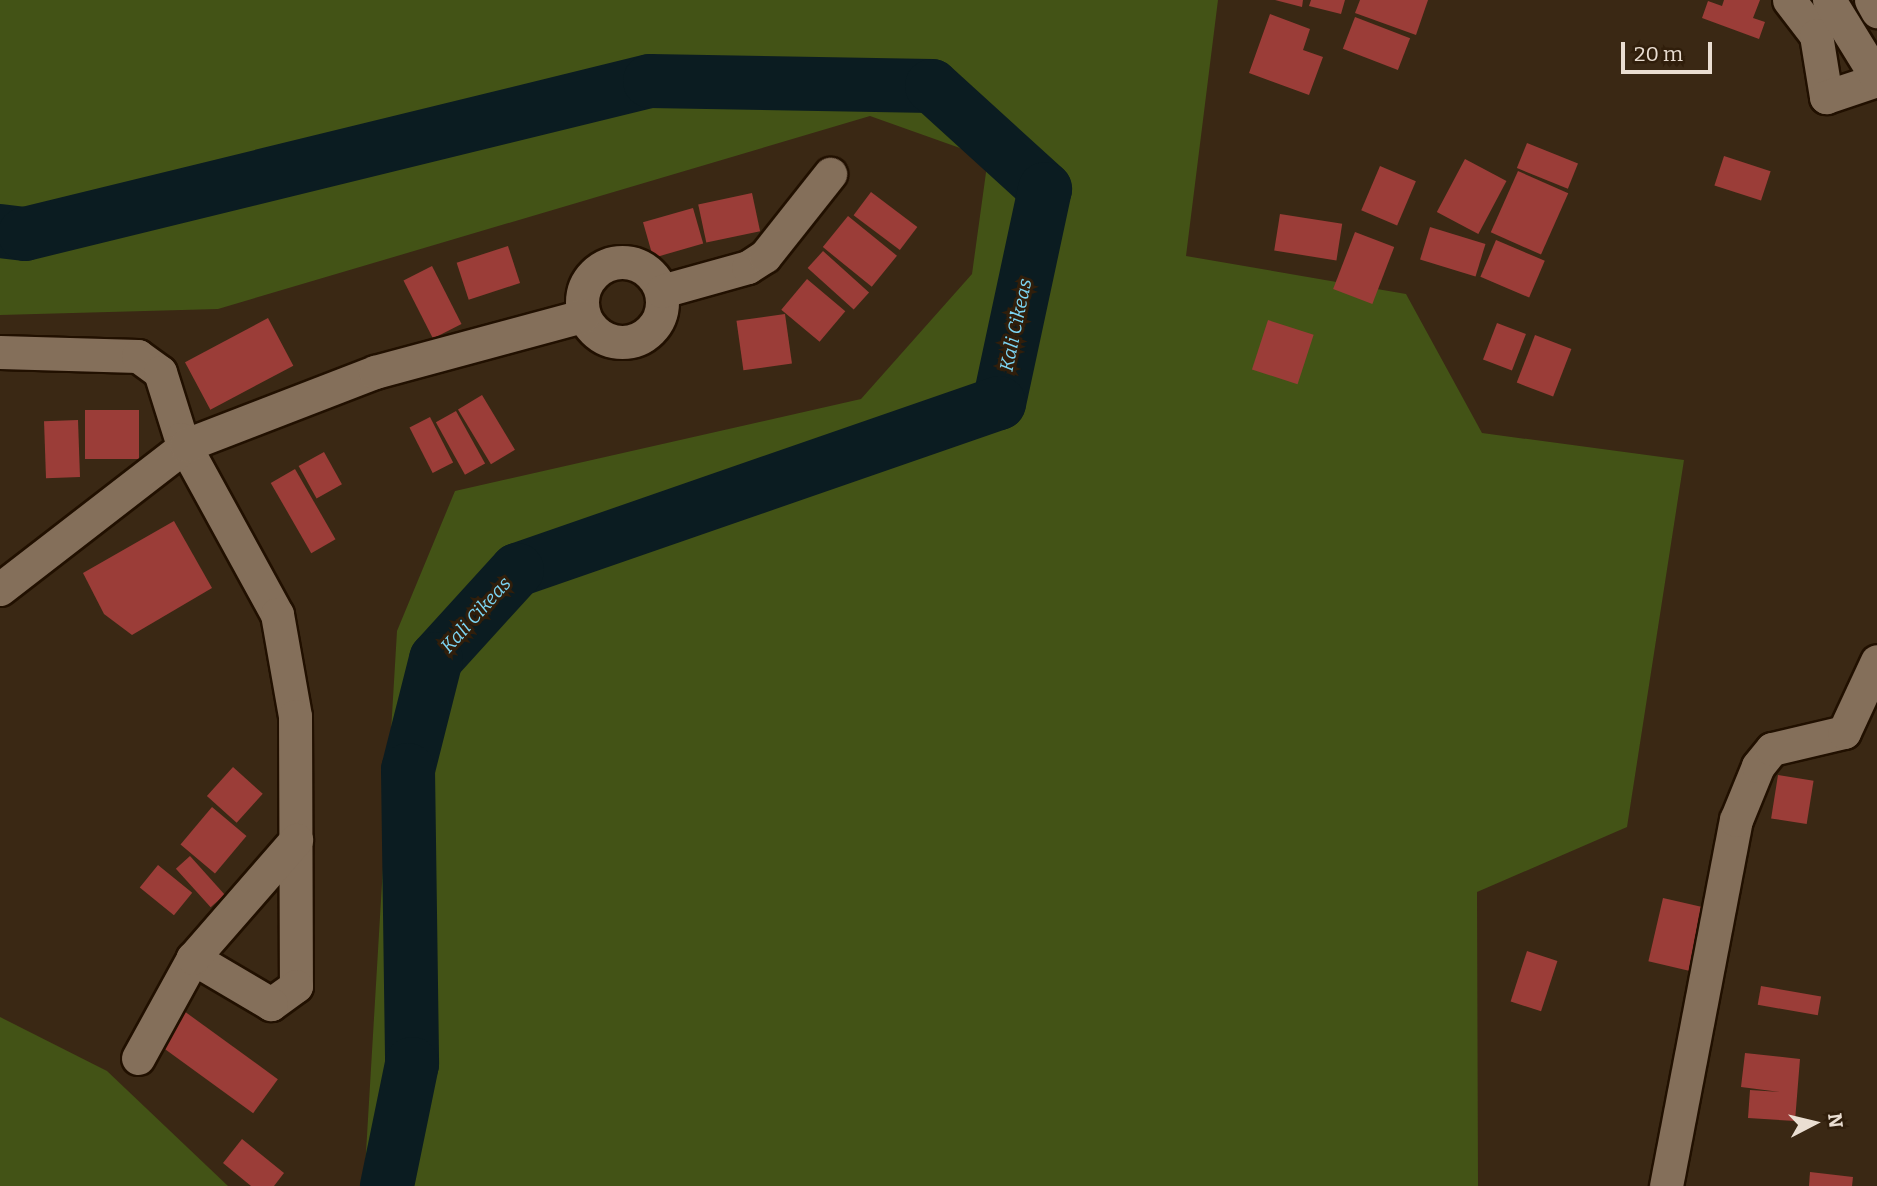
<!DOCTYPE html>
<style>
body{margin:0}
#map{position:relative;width:1877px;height:1186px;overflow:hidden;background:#3a2814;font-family:Bitter,serif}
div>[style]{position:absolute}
.green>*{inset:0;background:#435316}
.river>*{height:54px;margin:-27px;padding:0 27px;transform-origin:27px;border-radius:27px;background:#0b1c21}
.building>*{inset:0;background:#9b3d38;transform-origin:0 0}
.roads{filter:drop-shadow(2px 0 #211000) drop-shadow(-2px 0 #211000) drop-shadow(0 2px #211000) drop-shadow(0 -2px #211000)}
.minor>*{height:33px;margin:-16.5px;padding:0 16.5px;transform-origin:16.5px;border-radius:16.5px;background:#846f5a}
.minor>.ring{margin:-16.5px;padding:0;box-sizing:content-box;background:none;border:33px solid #846f5a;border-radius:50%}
span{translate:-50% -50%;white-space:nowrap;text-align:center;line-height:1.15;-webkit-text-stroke:6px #301e0b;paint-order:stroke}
.water-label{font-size:19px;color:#7cd4f2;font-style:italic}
.north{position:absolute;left:1779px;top:1088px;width:70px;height:70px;-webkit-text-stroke:5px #301e0b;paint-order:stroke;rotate:83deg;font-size:19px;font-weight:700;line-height:28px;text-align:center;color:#eaded2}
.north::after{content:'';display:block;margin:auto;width:24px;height:32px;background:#eaded2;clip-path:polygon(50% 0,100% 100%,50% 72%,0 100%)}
.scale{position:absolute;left:1621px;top:42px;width:91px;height:32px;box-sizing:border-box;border:4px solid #eaded2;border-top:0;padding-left:9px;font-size:21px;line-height:24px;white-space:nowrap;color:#eaded2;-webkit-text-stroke:5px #301e0b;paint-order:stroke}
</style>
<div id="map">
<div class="green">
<div style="clip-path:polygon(0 0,1218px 0,1186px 256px,1406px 294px,1482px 433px,1684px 460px,1627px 827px,1477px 892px,1478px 1186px,364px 1186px,397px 631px,455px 491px,861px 399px,972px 274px,988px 158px,870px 116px,218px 309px,0 315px)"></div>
<div style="clip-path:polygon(0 1017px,107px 1071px,228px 1186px,0 1186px)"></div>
</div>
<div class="river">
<div style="left:0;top:231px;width:25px;rotate:7deg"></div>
<div style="left:25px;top:234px;width:643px;rotate:-13.76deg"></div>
<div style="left:650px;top:81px;width:282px;rotate:1deg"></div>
<div style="left:932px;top:86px;width:153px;rotate:42.3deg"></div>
<div style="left:1045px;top:189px;width:219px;rotate:102.1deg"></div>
<div style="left:999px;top:403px;width:510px;rotate:160.89deg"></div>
<div style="left:517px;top:570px;width:120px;rotate:132.3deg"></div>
<div style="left:436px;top:659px;width:114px;rotate:104.2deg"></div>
<div style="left:408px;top:770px;width:294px;rotate:89.2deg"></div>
<div style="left:412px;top:1064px;width:125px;rotate:101.6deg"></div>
</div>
<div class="building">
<div style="clip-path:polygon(1275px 0,1303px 0,1302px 7px)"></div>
<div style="clip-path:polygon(1311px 0,1345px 0,1341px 14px,1309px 6px)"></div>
<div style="clip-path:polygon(1360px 0,1428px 0,1416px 35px,1355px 13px)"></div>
<div style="clip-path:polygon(1724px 0,1760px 0,1753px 18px,1765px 22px,1759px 39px,1702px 18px,1708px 1px,1722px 6px)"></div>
<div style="clip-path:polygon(1270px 14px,1310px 29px,1303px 50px,1323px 57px,1309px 95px,1249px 73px)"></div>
<div style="left:1355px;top:17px;width:59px;height:34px;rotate:21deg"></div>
<div style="left:1527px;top:143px;width:55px;height:27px;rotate:22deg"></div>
<div style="left:1724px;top:156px;width:49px;height:31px;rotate:18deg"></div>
<div style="left:1465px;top:159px;width:47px;height:60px;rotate:28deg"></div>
<div style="left:1380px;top:166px;width:39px;height:48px;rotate:23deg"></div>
<div style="left:1518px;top:171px;width:55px;height:67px;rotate:24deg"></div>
<div style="left:871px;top:192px;width:58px;height:29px;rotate:37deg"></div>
<div style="left:752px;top:193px;width:39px;height:55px;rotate:78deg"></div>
<div style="left:693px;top:208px;width:37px;height:52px;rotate:74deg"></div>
<div style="left:1280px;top:214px;width:63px;height:37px;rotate:9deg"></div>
<div style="left:848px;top:216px;width:63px;height:40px;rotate:39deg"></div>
<div style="left:1430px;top:227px;width:58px;height:34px;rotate:17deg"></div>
<div style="left:1355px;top:232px;width:42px;height:61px;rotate:21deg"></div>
<div style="left:1496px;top:240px;width:53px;height:40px;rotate:23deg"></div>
<div style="left:508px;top:246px;width:39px;height:54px;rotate:72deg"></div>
<div style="left:823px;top:251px;width:62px;height:23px;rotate:42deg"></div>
<div style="left:432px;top:266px;width:65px;height:32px;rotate:63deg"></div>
<div style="left:807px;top:279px;width:50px;height:40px;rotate:40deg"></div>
<div style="left:785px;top:314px;width:50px;height:49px;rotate:82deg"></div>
<div style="left:268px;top:318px;width:54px;height:94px;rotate:62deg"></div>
<div style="left:1268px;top:320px;width:48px;height:52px;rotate:18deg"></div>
<div style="left:1497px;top:323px;width:31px;height:39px;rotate:21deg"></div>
<div style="left:1535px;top:335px;width:39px;height:51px;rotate:21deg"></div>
<div style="left:482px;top:395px;width:64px;height:28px;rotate:59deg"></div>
<div style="left:85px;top:410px;width:54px;height:49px"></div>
<div style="left:456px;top:411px;width:60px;height:23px;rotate:61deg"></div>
<div style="left:430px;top:417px;width:51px;height:23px;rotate:63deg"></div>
<div style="left:78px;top:420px;width:57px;height:34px;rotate:88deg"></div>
<div style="left:324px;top:452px;width:37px;height:29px;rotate:61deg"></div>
<div style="left:295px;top:469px;width:81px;height:28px;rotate:60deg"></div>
<div style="clip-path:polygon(174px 521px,212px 588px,132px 635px,104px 614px,83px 573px)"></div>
<div style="left:233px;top:767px;width:40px;height:39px;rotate:42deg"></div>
<div style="left:1778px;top:775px;width:36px;height:44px;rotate:9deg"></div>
<div style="left:212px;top:807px;width:45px;height:49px;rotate:40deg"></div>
<div style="left:190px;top:856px;width:52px;height:19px;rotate:48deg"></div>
<div style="left:158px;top:865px;width:44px;height:29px;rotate:39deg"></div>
<div style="left:1663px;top:898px;width:47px;height:65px;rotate:13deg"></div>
<div style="left:1527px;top:951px;width:32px;height:53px;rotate:18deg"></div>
<div style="left:1761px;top:986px;width:61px;height:19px;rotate:10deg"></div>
<div style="left:184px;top:1011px;width:116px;height:42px;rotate:36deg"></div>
<div style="clip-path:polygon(1745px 1053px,1800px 1059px,1795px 1121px,1748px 1118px,1750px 1090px,1781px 1092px,1741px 1087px)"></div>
<div style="clip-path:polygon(242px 1139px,284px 1173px,274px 1186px,251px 1186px,223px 1163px)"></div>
<div style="clip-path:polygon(1810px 1172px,1853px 1177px,1852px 1186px,1809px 1186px)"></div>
</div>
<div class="roads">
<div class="minor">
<div style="left:1789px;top:0;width:44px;rotate:52.4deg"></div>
<div style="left:1816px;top:35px;width:63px;rotate:80.8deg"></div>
<div style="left:1826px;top:97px;width:54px;rotate:-18.4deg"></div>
<div style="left:1829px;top:0;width:92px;rotate:58.4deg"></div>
<div style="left:1871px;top:0;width:13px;rotate:61deg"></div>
<div class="ring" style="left:582px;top:262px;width:47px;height:47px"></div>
<div style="left:662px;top:291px;width:89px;rotate:-15.6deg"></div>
<div style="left:748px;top:267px;width:20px;rotate:-33deg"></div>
<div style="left:765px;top:256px;width:105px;rotate:-51.6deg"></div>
<div style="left:0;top:352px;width:138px;rotate:1.7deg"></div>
<div style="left:138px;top:356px;width:27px;rotate:36deg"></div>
<div style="left:160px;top:372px;width:70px;rotate:72.6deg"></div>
<div style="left:181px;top:439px;width:200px;rotate:61.3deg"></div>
<div style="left:277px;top:614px;width:104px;rotate:80deg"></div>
<div style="left:295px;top:716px;width:270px;rotate:89.8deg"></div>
<div style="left:296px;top:986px;width:31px;rotate:144deg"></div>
<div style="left:271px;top:1004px;width:91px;rotate:-149.5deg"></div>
<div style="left:0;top:589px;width:235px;rotate:-37.7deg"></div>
<div style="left:186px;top:445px;width:203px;rotate:-21.1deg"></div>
<div style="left:375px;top:372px;width:215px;rotate:-15.1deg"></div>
<div style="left:138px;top:1058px;width:114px;rotate:-61.2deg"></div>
<div style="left:193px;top:958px;width:157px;rotate:-48.9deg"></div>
<div style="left:1666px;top:1186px;width:373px;rotate:-79.2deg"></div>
<div style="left:1736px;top:820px;width:58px;rotate:-67.8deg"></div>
<div style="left:1758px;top:766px;width:22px;rotate:-51deg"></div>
<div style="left:1772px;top:749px;width:74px;rotate:-13.3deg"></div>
<div style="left:1844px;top:732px;width:78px;rotate:-65.1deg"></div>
</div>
</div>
<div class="water-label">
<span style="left:1016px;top:325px;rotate:-78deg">Kali Cikeas</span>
<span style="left:476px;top:615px;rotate:-48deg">Kali Cikeas</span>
</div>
<div class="north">N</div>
<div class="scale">20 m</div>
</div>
